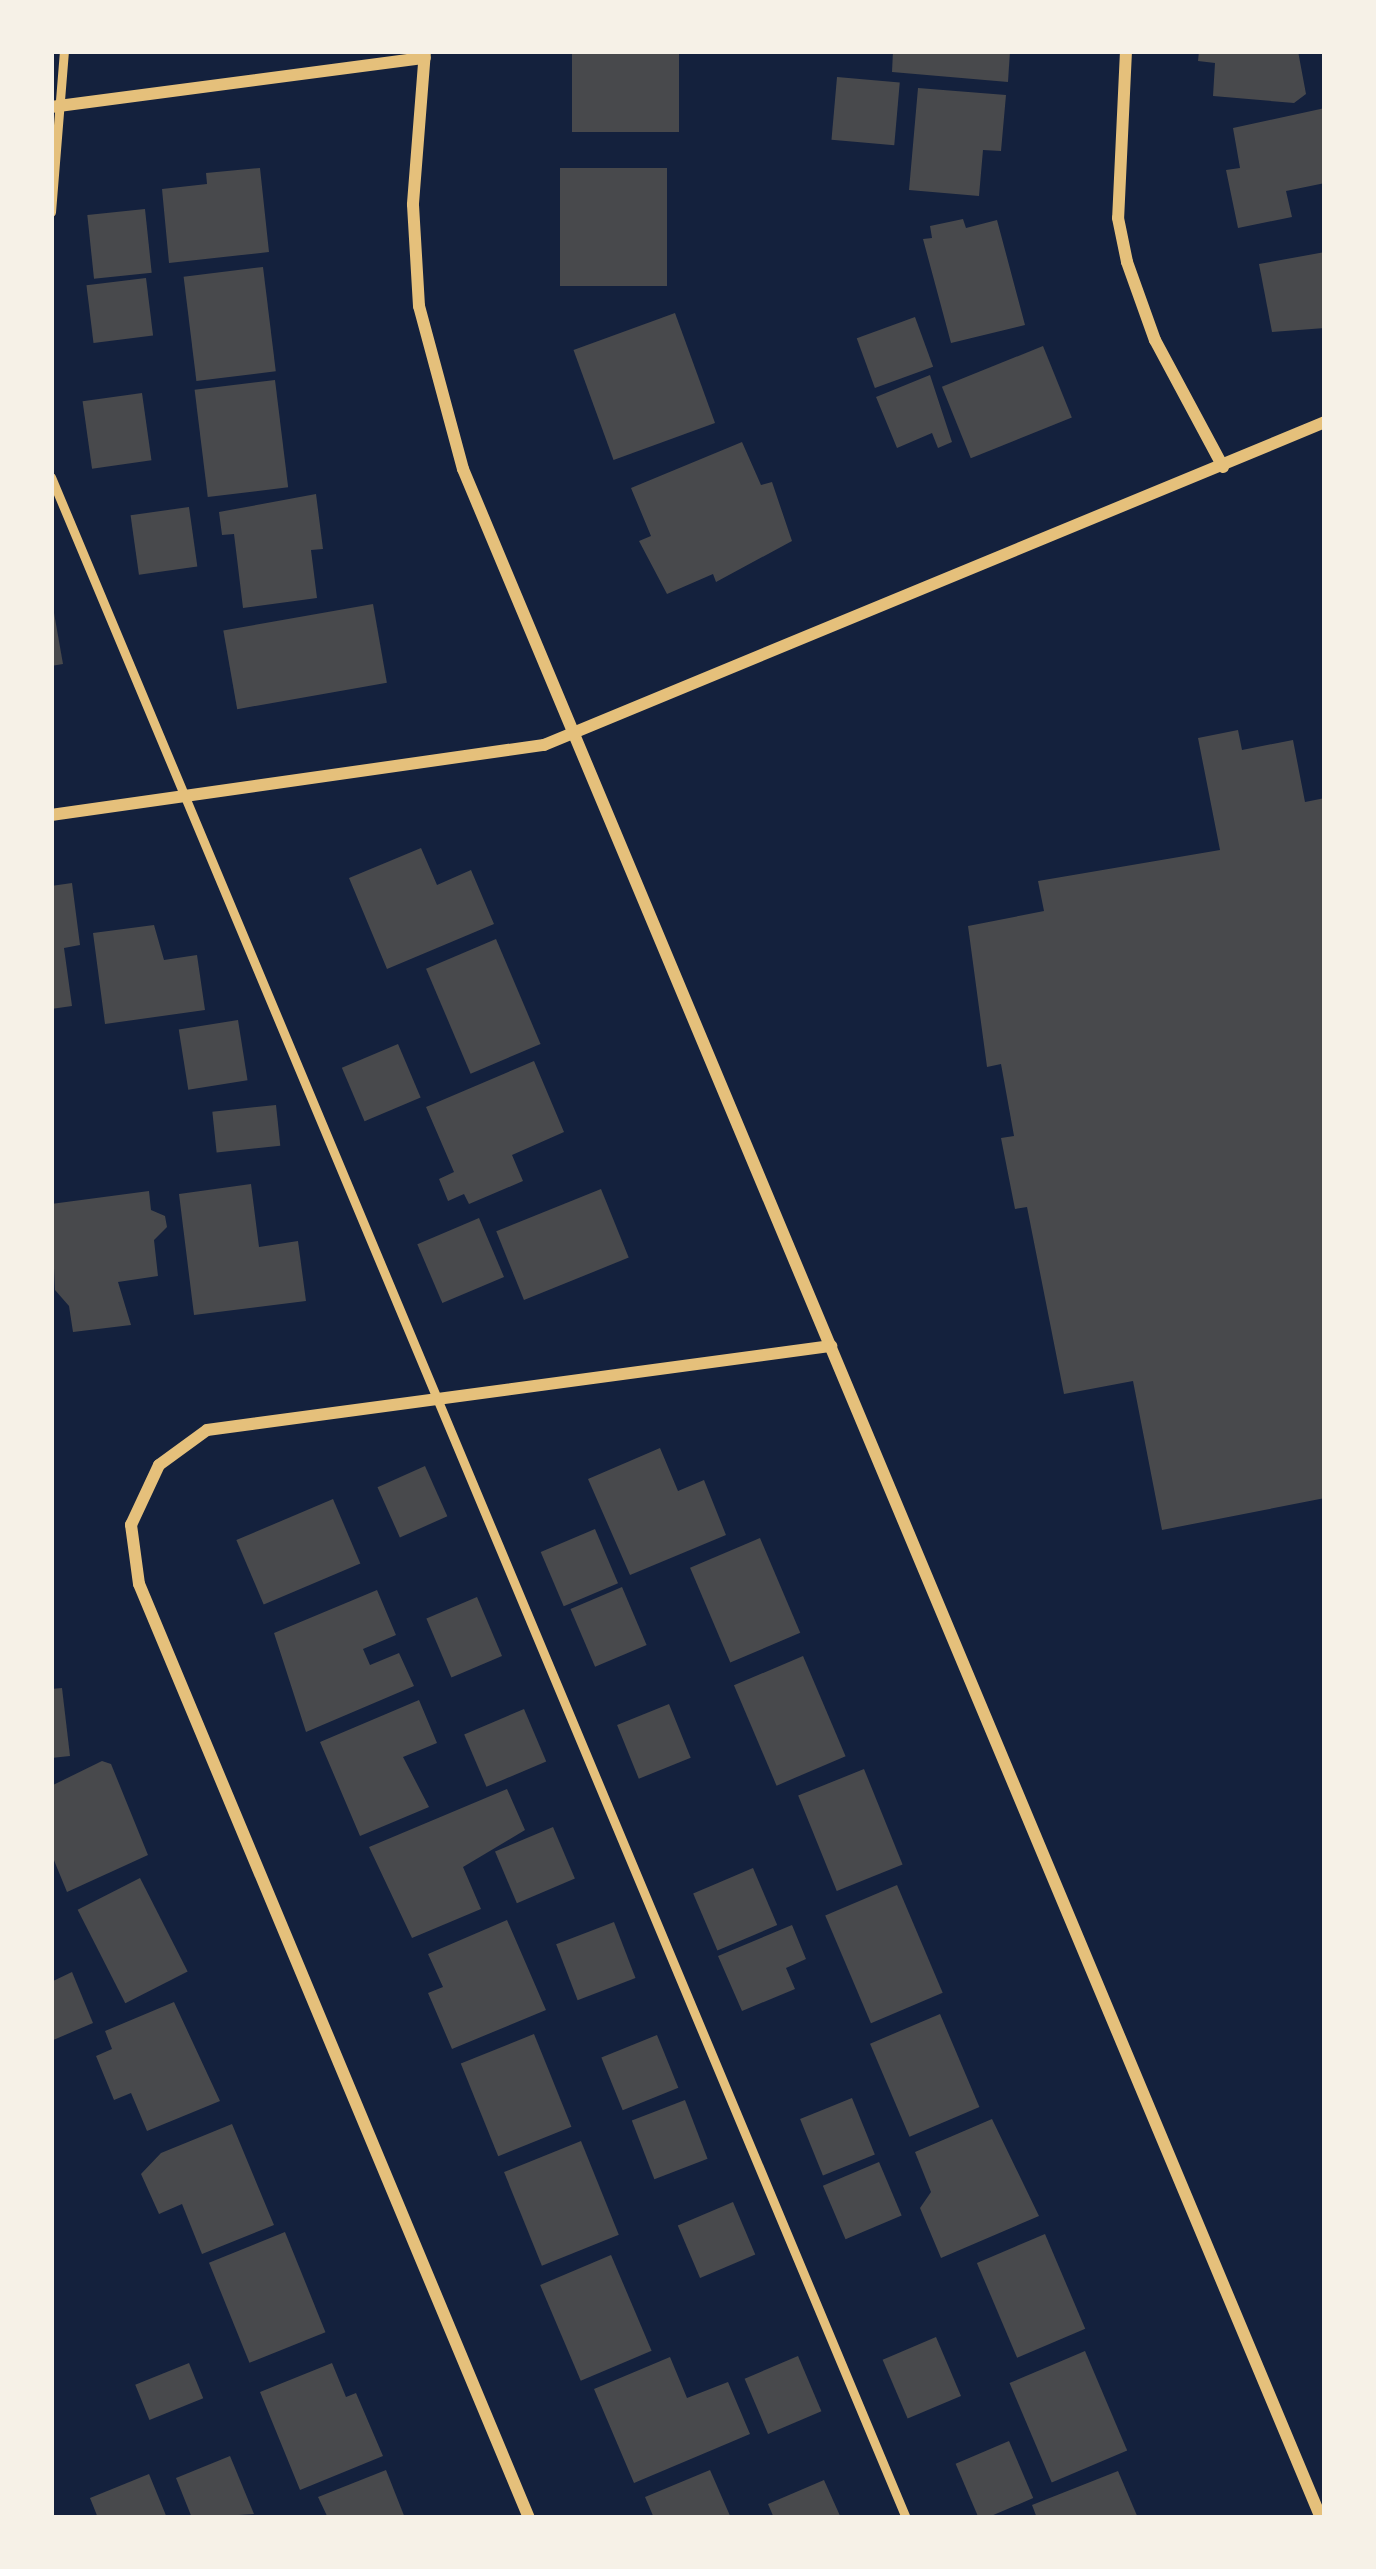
<!DOCTYPE html>
<style>
body{margin:0}
#map{position:relative;width:1376px;height:2569px;overflow:hidden;background:#14213d;font-family:Lato,sans-serif}
div>[style]{position:absolute}
.building>*{inset:0;background:#48494c;transform-origin:0 0}
.service>*{height:9px;margin:-4.5px;padding:0 4.5px;transform-origin:4.5px;border-radius:4.5px;background:#e5c07b}
.minor>*{height:12px;margin:-6px;padding:0 6px;transform-origin:6px;border-radius:6px;background:#e5c07b}
span{translate:-50% -50%;white-space:nowrap;text-align:center;line-height:1.15;-webkit-text-stroke:10px #f6f1e7;paint-order:stroke}
.frame{position:absolute;inset:0;border:54px solid #f6f1e7;pointer-events:none}
</style>
<div id="map">
<div class="building">
<div style="left:572px;top:51px;width:107px;height:81px"></div>
<div style="clip-path:polygon(893px 51px,1010px 51px,1008px 82px,892px 72px)"></div>
<div style="clip-path:polygon(1199px 51px,1298px 51px,1306px 94px,1294px 103px,1213px 96px,1215px 63px,1198px 61px)"></div>
<div style="left:837px;top:77px;width:63px;height:63px;rotate:5deg"></div>
<div style="clip-path:polygon(918px 88px,1006px 95px,1001px 151px,983px 150px,979px 196px,909px 190px)"></div>
<div style="clip-path:polygon(1325px 108px,1325px 183px,1286px 191px,1292px 217px,1238px 228px,1226px 170px,1240px 168px,1233px 128px)"></div>
<div style="clip-path:polygon(260px 168px,269px 252px,169px 263px,162px 189px,207px 184px,206px 173px)"></div>
<div style="left:667px;top:168px;width:118px;height:107px;rotate:90deg"></div>
<div style="left:145px;top:209px;width:64px;height:58px;rotate:84deg"></div>
<div style="clip-path:polygon(963px 219px,966px 228px,997px 220px,1025px 325px,951px 343px,923px 239px,932px 238px,930px 226px)"></div>
<div style="clip-path:polygon(1325px 252px,1325px 328px,1272px 332px,1259px 264px)"></div>
<div style="left:263px;top:267px;width:105px;height:80px;rotate:83deg"></div>
<div style="left:146px;top:278px;width:58px;height:60px;rotate:83deg"></div>
<div style="left:675px;top:313px;width:117px;height:108px;rotate:70deg"></div>
<div style="left:915px;top:317px;width:53px;height:62px;rotate:70deg"></div>
<div style="left:1043px;top:346px;width:77px;height:109px;rotate:68deg"></div>
<div style="clip-path:polygon(930px 375px,952px 442px,938px 448px,932px 433px,897px 448px,876px 397px)"></div>
<div style="left:275px;top:380px;width:108px;height:81px;rotate:83deg"></div>
<div style="left:142px;top:393px;width:68px;height:60px;rotate:82deg"></div>
<div style="clip-path:polygon(742px 442px,761px 485px,772px 482px,792px 541px,716px 582px,713px 574px,667px 594px,639px 541px,651px 536px,631px 488px)"></div>
<div style="clip-path:polygon(316px 494px,323px 549px,311px 550px,317px 598px,243px 608px,234px 534px,222px 535px,219px 512px)"></div>
<div style="left:189px;top:507px;width:60px;height:59px;rotate:82deg"></div>
<div style="clip-path:polygon(51px 596px,63px 664px,51px 666px)"></div>
<div style="left:373px;top:604px;width:80px;height:152px;rotate:80deg"></div>
<div style="clip-path:polygon(1238px 730px,1242px 750px,1293px 740px,1305px 802px,1325px 798px,1325px 1498px,1162px 1530px,1133px 1381px,1064px 1394px,1027px 1207px,1015px 1209px,1001px 1138px,1014px 1136px,1001px 1064px,987px 1067px,968px 926px,1044px 911px,1038px 881px,1220px 850px,1198px 738px)"></div>
<div style="clip-path:polygon(421px 848px,437px 885px,471px 870px,494px 924px,387px 969px,349px 878px)"></div>
<div style="clip-path:polygon(72px 883px,80px 945px,64px 948px,72px 1006px,51px 1009px,51px 886px)"></div>
<div style="clip-path:polygon(154px 925px,164px 960px,197px 955px,205px 1010px,105px 1024px,93px 933px)"></div>
<div style="left:496px;top:939px;width:114px;height:76px;rotate:67deg"></div>
<div style="left:238px;top:1020px;width:61px;height:60px;rotate:81deg"></div>
<div style="left:398px;top:1044px;width:58px;height:61px;rotate:67deg"></div>
<div style="clip-path:polygon(534px 1061px,564px 1132px,512px 1155px,523px 1181px,469px 1204px,464px 1194px,448px 1201px,439px 1179px,454px 1172px,426px 1107px)"></div>
<div style="left:276px;top:1105px;width:41px;height:64px;rotate:84deg"></div>
<div style="clip-path:polygon(251px 1184px,259px 1247px,298px 1241px,306px 1301px,194px 1315px,179px 1194px)"></div>
<div style="left:601px;top:1189px;width:74px;height:113px;rotate:68deg"></div>
<div style="clip-path:polygon(149px 1191px,151px 1210px,165px 1216px,167px 1227px,154px 1240px,158px 1276px,118px 1282px,131px 1325px,73px 1332px,69px 1306px,55px 1290px,51px 1204px)"></div>
<div style="left:479px;top:1218px;width:64px;height:67px;rotate:67deg"></div>
<div style="clip-path:polygon(660px 1448px,678px 1491px,704px 1480px,726px 1535px,630px 1575px,588px 1479px)"></div>
<div style="left:425px;top:1466px;width:55px;height:52px;rotate:66deg"></div>
<div style="left:333px;top:1499px;width:70px;height:105px;rotate:67deg"></div>
<div style="left:595px;top:1529px;width:59px;height:59px;rotate:67deg"></div>
<div style="left:760px;top:1538px;width:103px;height:76px;rotate:67deg"></div>
<div style="left:622px;top:1587px;width:63px;height:56px;rotate:67deg"></div>
<div style="clip-path:polygon(377px 1590px,396px 1635px,363px 1649px,370px 1665px,399px 1653px,414px 1686px,306px 1732px,274px 1633px)"></div>
<div style="left:477px;top:1597px;width:64px;height:55px;rotate:67deg"></div>
<div style="left:803px;top:1656px;width:109px;height:75px;rotate:67deg"></div>
<div style="clip-path:polygon(62px 1688px,70px 1756px,51px 1758px,51px 1689px)"></div>
<div style="clip-path:polygon(419px 1700px,437px 1743px,403px 1757px,429px 1807px,360px 1836px,320px 1742px)"></div>
<div style="left:669px;top:1704px;width:58px;height:56px;rotate:68deg"></div>
<div style="left:524px;top:1709px;width:57px;height:65px;rotate:67deg"></div>
<div style="clip-path:polygon(102px 1761px,111px 1764px,148px 1855px,67px 1892px,51px 1853px,51px 1786px)"></div>
<div style="left:864px;top:1769px;width:103px;height:71px;rotate:68deg"></div>
<div style="clip-path:polygon(507px 1789px,525px 1830px,463px 1867px,481px 1909px,412px 1938px,369px 1847px)"></div>
<div style="left:553px;top:1827px;width:56px;height:63px;rotate:67deg"></div>
<div style="left:753px;top:1868px;width:62px;height:65px;rotate:67deg"></div>
<div style="left:140px;top:1878px;width:105px;height:70px;rotate:63deg"></div>
<div style="left:897px;top:1885px;width:117px;height:78px;rotate:67deg"></div>
<div style="clip-path:polygon(507px 1920px,546px 2010px,452px 2049px,428px 1993px,443px 1987px,428px 1954px)"></div>
<div style="left:614px;top:1922px;width:60px;height:62px;rotate:69deg"></div>
<div style="clip-path:polygon(792px 1925px,806px 1959px,786px 1968px,795px 1989px,742px 2011px,718px 1956px)"></div>
<div style="clip-path:polygon(72px 1972px,93px 2023px,51px 2041px,51px 1982px)"></div>
<div style="clip-path:polygon(174px 2002px,220px 2101px,147px 2131px,131px 2093px,114px 2100px,96px 2056px,112px 2049px,105px 2031px)"></div>
<div style="left:940px;top:2014px;width:101px;height:76px;rotate:67deg"></div>
<div style="left:534px;top:2034px;width:100px;height:79px;rotate:68deg"></div>
<div style="left:657px;top:2035px;width:57px;height:60px;rotate:68deg"></div>
<div style="left:852px;top:2098px;width:61px;height:56px;rotate:68deg"></div>
<div style="left:685px;top:2100px;width:63px;height:57px;rotate:69deg"></div>
<div style="clip-path:polygon(992px 2119px,1039px 2216px,941px 2258px,920px 2208px,931px 2192px,915px 2152px)"></div>
<div style="clip-path:polygon(232px 2124px,274px 2225px,202px 2254px,182px 2204px,159px 2214px,141px 2174px,161px 2153px)"></div>
<div style="left:581px;top:2141px;width:101px;height:83px;rotate:68deg"></div>
<div style="left:879px;top:2162px;width:58px;height:61px;rotate:67deg"></div>
<div style="left:733px;top:2202px;width:57px;height:60px;rotate:67deg"></div>
<div style="left:285px;top:2232px;width:108px;height:82px;rotate:68deg"></div>
<div style="left:1045px;top:2234px;width:103px;height:74px;rotate:67deg"></div>
<div style="left:611px;top:2255px;width:104px;height:77px;rotate:67deg"></div>
<div style="left:936px;top:2337px;width:64px;height:58px;rotate:67deg"></div>
<div style="left:1085px;top:2351px;width:108px;height:82px;rotate:67deg"></div>
<div style="left:798px;top:2356px;width:60px;height:58px;rotate:67deg"></div>
<div style="clip-path:polygon(670px 2357px,687px 2398px,728px 2382px,750px 2434px,634px 2483px,594px 2389px)"></div>
<div style="left:189px;top:2363px;width:38px;height:58px;rotate:68deg"></div>
<div style="clip-path:polygon(332px 2363px,346px 2397px,356px 2393px,383px 2456px,300px 2490px,260px 2392px)"></div>
<div style="left:1009px;top:2441px;width:62px;height:58px;rotate:67deg"></div>
<div style="clip-path:polygon(230px 2456px,254px 2514px,192px 2518px,176px 2478px)"></div>
<div style="clip-path:polygon(386px 2470px,405px 2518px,328px 2518px,318px 2497px)"></div>
<div style="clip-path:polygon(710px 2470px,731px 2518px,654px 2518px,645px 2497px)"></div>
<div style="clip-path:polygon(1118px 2471px,1138px 2518px,1037px 2518px,1032px 2505px)"></div>
<div style="clip-path:polygon(149px 2474px,167px 2518px,98px 2518px,90px 2498px)"></div>
<div style="clip-path:polygon(824px 2480px,841px 2518px,774px 2518px,768px 2504px)"></div>
</div>
<div class="service">
<div style="left:51px;top:212px;width:162px;rotate:-85.4deg"></div>
<div style="left:51px;top:477px;width:2213px;rotate:67.27deg"></div>
</div>
<div class="minor">
<div style="left:425px;top:51px;width:154px;rotate:94.5deg"></div>
<div style="left:413px;top:205px;width:101px;rotate:86.6deg"></div>
<div style="left:419px;top:306px;width:169px;rotate:74.9deg"></div>
<div style="left:463px;top:469px;width:2221px;rotate:67.28deg"></div>
<div style="left:1126px;top:51px;width:167px;rotate:92.7deg"></div>
<div style="left:1118px;top:218px;width:45px;rotate:78.4deg"></div>
<div style="left:1127px;top:262px;width:83px;rotate:70.3deg"></div>
<div style="left:1155px;top:340px;width:144px;rotate:61.8deg"></div>
<div style="left:51px;top:107px;width:377px;rotate:-7.5deg"></div>
<div style="left:51px;top:815px;width:498px;rotate:-8.1deg"></div>
<div style="left:544px;top:745px;width:845px;rotate:-22.47deg"></div>
<div style="left:529px;top:2518px;width:1012px;rotate:-112.66deg"></div>
<div style="left:139px;top:1584px;width:60px;rotate:-97.7deg"></div>
<div style="left:131px;top:1525px;width:66px;rotate:-65deg"></div>
<div style="left:159px;top:1465px;width:59px;rotate:-36.1deg"></div>
<div style="left:207px;top:1430px;width:630px;rotate:-7.67deg"></div>
</div>
<div class="frame"></div>
</div>
